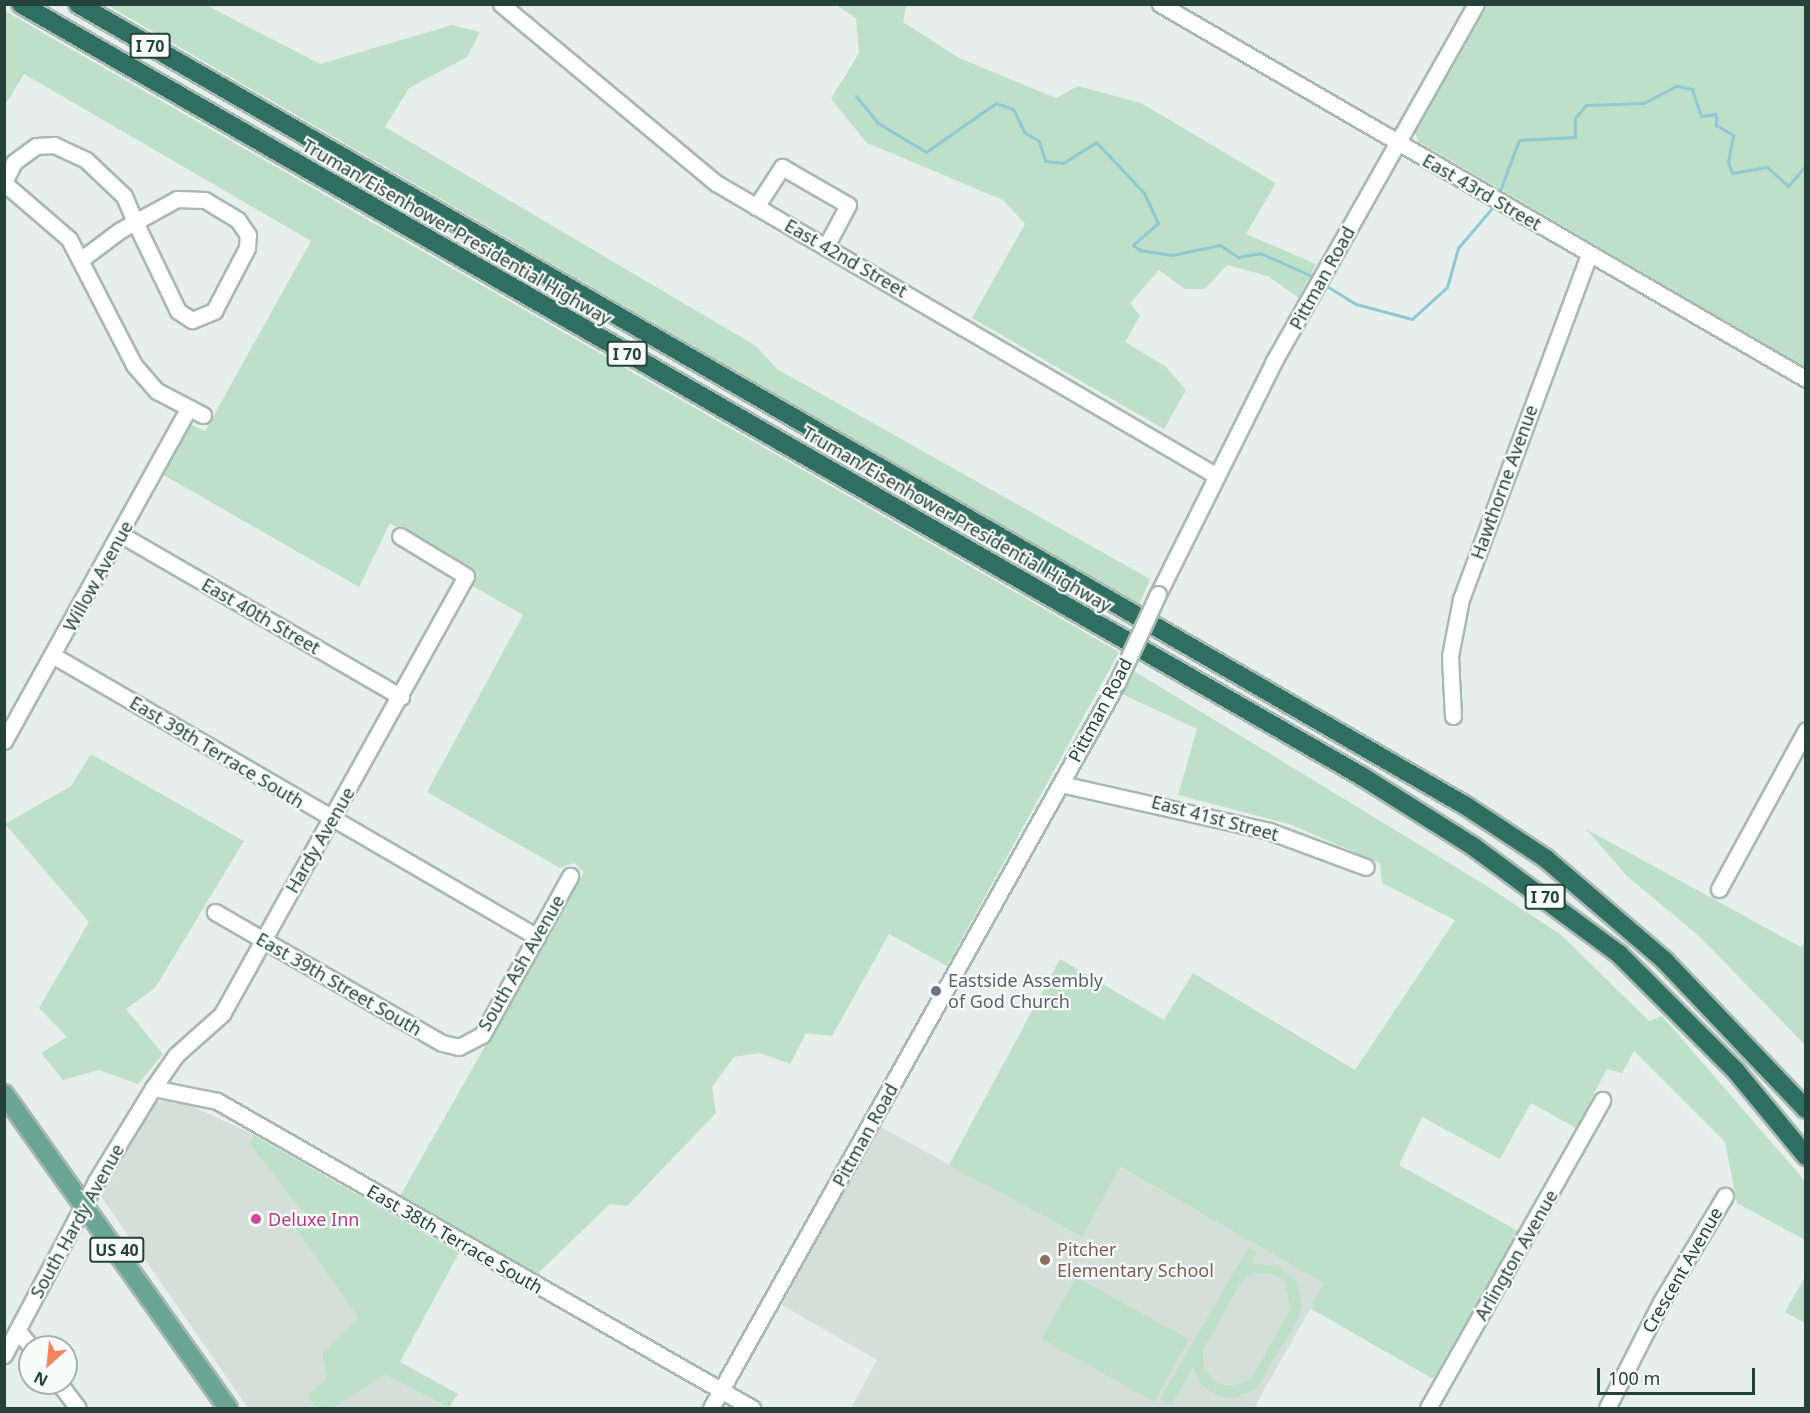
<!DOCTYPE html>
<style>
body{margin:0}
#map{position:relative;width:1810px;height:1413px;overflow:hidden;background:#e6efeb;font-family:"Noto Sans",sans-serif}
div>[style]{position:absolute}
.built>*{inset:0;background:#d4dfda}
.green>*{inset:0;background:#bfe0c8;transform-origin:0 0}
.stream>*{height:3px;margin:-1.5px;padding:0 1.5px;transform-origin:1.5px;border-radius:1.5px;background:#8ec9d4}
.roads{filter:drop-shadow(2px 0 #a8b8b2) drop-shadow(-2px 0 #a8b8b2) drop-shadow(0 2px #a8b8b2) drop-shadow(0 -2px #a8b8b2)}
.minor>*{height:15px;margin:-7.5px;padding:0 7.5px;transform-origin:7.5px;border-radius:7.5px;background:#fff}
.major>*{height:18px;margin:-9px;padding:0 9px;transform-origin:9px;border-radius:9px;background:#6aa596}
.highway>*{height:18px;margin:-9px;padding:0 9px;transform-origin:9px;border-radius:9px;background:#2f6f62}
.bridges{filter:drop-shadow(2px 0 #a8b8b2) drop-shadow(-2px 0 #a8b8b2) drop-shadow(0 2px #a8b8b2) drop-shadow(0 -2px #a8b8b2)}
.minor-bridge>*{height:15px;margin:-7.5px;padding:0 7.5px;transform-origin:7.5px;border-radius:7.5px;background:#fff}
.dots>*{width:16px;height:16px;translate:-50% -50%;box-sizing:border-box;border:3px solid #f7fbf9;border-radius:50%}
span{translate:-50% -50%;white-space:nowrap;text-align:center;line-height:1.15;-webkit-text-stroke:4.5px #f7fbf9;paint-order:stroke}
.shield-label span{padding:2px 4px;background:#f7fbf9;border:2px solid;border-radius:4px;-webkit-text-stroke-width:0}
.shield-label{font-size:16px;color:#24423a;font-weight:700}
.street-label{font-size:18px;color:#24423a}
.worship-label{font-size:18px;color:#5b616d}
.left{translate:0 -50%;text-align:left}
.hotel-label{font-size:18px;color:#b23c85}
.education-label{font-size:18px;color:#785e54}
.frame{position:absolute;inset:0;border:6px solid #24423a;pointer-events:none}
.north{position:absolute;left:18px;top:1335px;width:60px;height:60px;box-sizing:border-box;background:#f7fbf9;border:2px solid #a3b1ad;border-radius:50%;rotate:207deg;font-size:16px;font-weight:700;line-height:24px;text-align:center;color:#24423a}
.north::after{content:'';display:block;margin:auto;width:21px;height:27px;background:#f4845f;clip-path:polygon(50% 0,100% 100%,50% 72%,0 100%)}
.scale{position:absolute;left:1597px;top:1368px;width:158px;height:27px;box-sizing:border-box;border:3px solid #24423a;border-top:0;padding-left:8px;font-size:18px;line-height:21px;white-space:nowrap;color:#24423a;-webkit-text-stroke:4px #f7fbf9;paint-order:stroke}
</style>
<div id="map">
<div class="built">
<div style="clip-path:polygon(179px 1100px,254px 1135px,249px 1143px,308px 1217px,296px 1226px,358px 1317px,322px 1354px,327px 1378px,307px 1395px,315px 1408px,248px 1408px,96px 1189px,153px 1102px)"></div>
<div style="clip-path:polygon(879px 1126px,1081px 1237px,1119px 1167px,1325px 1283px,1254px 1408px,851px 1408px,877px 1360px,782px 1305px)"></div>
<div style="clip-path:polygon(385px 1375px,448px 1408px,333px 1408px)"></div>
</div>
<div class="green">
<div style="clip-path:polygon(107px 5px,206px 5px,320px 64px,452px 25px,480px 32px,467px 57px,409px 88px,385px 127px,756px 346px,777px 369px,1150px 579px,1139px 605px)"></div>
<div style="clip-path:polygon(836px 5px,906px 5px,903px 22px,959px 58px,1056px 98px,1078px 86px,1141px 103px,1276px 183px,1246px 234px,1316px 264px,1299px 298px,1268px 276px,1227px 265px,1205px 289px,1185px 289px,1159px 270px,1130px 303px,1140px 316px,1125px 342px,1165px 366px,1186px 390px,1164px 429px,972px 318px,1025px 224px,1003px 200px,867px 143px,831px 99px,859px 53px,856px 18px)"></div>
<div style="clip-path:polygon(1488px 5px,1805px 5px,1805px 367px,1419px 142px,1415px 133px)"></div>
<div style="clip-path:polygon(5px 11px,1119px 652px,947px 966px,889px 934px,832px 1036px,806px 1033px,790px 1064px,760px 1053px,734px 1057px,712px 1087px,716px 1113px,627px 1206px,610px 1204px,536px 1275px,400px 1196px,584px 872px,574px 863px,560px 868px,427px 792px,523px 615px,471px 585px,477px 574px,390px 523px,359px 587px,162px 474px,190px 424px,205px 431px,311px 241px,24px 74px,5px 105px)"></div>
<div style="clip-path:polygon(1134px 671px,1482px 883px,1560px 934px,1649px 1021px,1662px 1016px,1805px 1181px,1805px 1240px,1737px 1203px,1725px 1142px,1634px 1051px,1622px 1073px,1607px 1069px,1576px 1128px,1531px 1103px,1500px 1159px,1422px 1117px,1399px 1165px,1518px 1231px,1433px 1379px,1310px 1308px,1324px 1283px,1120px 1167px,1082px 1237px,949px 1165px,1060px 959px,1164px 1020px,1193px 973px,1355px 1070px,1455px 920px,1382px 883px,1380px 863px,1289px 824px,1178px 795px,1197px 729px,1120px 693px)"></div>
<div style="clip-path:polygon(91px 754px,244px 841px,155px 988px,126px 1009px,163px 1054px,138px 1084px,99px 1070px,63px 1080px,41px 1053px,67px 1037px,39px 1008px,89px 922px,5px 824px,71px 786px)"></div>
<div style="clip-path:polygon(1586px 829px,1801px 947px,1805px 940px,1805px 1045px,1699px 936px,1627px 876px)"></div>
<div style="clip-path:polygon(254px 1135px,459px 1253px,400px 1362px,458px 1394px,449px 1408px,385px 1375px,333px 1408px,315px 1408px,307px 1395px,327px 1378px,322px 1354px,358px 1317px,295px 1227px,307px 1217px,249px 1143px)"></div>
<div style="clip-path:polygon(evenodd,1248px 1248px,1257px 1253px,1252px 1263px,1277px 1267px,1295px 1279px,1302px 1299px,1299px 1318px,1256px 1389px,1234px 1398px,1217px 1395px,1202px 1386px,1193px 1367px,1171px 1405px,1160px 1399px,1248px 1248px,1254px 1273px,1274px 1274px,1285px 1282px,1290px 1310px,1251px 1379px,1232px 1386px,1218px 1384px,1204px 1369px,1203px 1350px,1241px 1282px,1254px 1273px)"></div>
<div style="left:1076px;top:1277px;width:129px;height:71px;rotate:29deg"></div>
<div style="clip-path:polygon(1805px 1277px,1805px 1323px,1785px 1312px)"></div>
</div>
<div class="stream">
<div style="left:856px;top:96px;width:35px;rotate:51deg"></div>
<div style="left:878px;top:123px;width:56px;rotate:31.1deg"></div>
<div style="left:926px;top:152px;width:85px;rotate:-35deg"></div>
<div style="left:996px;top:103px;width:18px;rotate:19deg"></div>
<div style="left:1013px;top:109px;width:25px;rotate:64deg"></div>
<div style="left:1024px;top:132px;width:17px;rotate:31deg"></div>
<div style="left:1039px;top:141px;width:21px;rotate:73deg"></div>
<div style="left:1045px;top:161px;width:18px;rotate:6deg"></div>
<div style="left:1063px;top:163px;width:39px;rotate:-32deg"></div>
<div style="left:1096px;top:142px;width:70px;rotate:46.7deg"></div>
<div style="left:1144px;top:193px;width:33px;rotate:65deg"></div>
<div style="left:1158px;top:223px;width:33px;rotate:139deg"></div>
<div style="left:1133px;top:245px;width:9px;rotate:36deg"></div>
<div style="left:1140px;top:250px;width:32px;rotate:9deg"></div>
<div style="left:1172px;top:255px;width:49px;rotate:-11.8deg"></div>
<div style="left:1220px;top:245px;width:22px;rotate:34deg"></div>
<div style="left:1238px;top:257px;width:22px;rotate:-10deg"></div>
<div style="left:1260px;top:253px;width:59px;rotate:24deg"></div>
<div style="left:1499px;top:193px;width:57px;rotate:-69.3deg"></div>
<div style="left:1519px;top:140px;width:56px;rotate:-3.1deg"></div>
<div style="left:1575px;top:137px;width:19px;rotate:-90deg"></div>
<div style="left:1575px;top:118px;width:17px;rotate:-50deg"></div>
<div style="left:1586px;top:105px;width:58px;rotate:-2deg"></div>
<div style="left:1644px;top:103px;width:36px;rotate:-28deg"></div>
<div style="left:1676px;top:86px;width:16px;rotate:11deg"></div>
<div style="left:1692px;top:89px;width:28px;rotate:72deg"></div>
<div style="left:1701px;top:116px;width:15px;rotate:-8deg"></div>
<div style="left:1716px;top:114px;width:11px;rotate:90deg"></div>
<div style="left:1716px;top:125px;width:20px;rotate:30deg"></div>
<div style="left:1733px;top:135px;width:27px;rotate:100deg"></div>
<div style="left:1728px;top:162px;width:12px;rotate:70deg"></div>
<div style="left:1732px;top:173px;width:36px;rotate:-10deg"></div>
<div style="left:1767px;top:167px;width:28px;rotate:42deg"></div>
<div style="left:1788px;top:186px;width:28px;rotate:-49deg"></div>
<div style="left:1322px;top:283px;width:40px;rotate:32deg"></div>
<div style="left:1356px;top:304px;width:58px;rotate:15deg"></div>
<div style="left:1412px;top:319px;width:47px;rotate:-42.4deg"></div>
<div style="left:1447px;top:287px;width:41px;rotate:-74.2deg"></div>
<div style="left:1458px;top:248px;width:52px;rotate:-49.6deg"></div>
</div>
<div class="roads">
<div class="minor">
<div style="left:501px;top:4px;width:280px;rotate:39.8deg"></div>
<div style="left:716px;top:183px;width:580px;rotate:30.32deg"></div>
<div style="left:1160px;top:4px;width:747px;rotate:30.13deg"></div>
<div style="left:4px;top:182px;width:22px;rotate:-63deg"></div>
<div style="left:14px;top:162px;width:27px;rotate:-36deg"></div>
<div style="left:36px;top:146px;width:18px;rotate:-3deg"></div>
<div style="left:54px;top:145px;width:35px;rotate:25deg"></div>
<div style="left:86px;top:160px;width:52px;rotate:43.5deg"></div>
<div style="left:124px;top:196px;width:28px;rotate:67deg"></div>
<div style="left:135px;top:222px;width:99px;rotate:64.2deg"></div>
<div style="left:178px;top:311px;width:17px;rotate:33deg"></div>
<div style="left:192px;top:320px;width:24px;rotate:-22deg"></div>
<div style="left:214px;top:311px;width:71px;rotate:-62.4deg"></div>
<div style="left:247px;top:248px;width:13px;rotate:-86deg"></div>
<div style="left:248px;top:235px;width:18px;rotate:-124deg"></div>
<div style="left:238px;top:220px;width:39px;rotate:-149deg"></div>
<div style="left:205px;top:200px;width:28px;rotate:-178deg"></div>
<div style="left:177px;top:199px;width:48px;rotate:151.3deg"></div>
<div style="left:135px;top:222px;width:18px;rotate:151deg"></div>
<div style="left:119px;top:231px;width:45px;rotate:143.1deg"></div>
<div style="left:4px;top:183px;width:86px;rotate:40.7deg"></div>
<div style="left:69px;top:239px;width:142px;rotate:62.7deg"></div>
<div style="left:134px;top:365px;width:35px;rotate:49deg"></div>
<div style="left:157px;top:391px;width:52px;rotate:27.6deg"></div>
<div style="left:756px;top:207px;width:48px;rotate:-57deg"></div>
<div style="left:782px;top:167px;width:76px;rotate:29.9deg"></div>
<div style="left:848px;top:205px;width:47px;rotate:118.2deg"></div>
<div style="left:120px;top:534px;width:325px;rotate:30.1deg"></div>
<div style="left:1158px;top:594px;width:260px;rotate:-63.5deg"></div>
<div style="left:1274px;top:361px;width:410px;rotate:-60.5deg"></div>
<div style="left:54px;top:656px;width:559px;rotate:30.19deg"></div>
<div style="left:1453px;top:716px;width:60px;rotate:-92.9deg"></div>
<div style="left:1450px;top:656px;width:58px;rotate:-79.1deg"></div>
<div style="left:1461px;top:599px;width:367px;rotate:-69.6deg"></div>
<div style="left:4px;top:741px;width:380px;rotate:-61deg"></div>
<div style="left:1061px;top:784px;width:213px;rotate:12.7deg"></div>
<div style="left:1269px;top:831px;width:103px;rotate:20.4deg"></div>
<div style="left:1719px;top:889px;width:181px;rotate:-61.3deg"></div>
<div style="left:215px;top:912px;width:262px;rotate:30deg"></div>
<div style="left:442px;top:1043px;width:17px;rotate:13deg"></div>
<div style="left:459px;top:1047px;width:26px;rotate:-28deg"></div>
<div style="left:482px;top:1035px;width:182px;rotate:-61deg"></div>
<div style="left:153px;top:1088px;width:65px;rotate:11.5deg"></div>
<div style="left:217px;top:1101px;width:617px;rotate:29.85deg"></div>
<div style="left:18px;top:1331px;width:21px;rotate:51deg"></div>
<div style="left:4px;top:1355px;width:197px;rotate:-62.1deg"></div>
<div style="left:96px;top:1181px;width:109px;rotate:-58.5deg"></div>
<div style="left:153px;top:1088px;width:40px;rotate:-55.1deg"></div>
<div style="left:176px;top:1055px;width:62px;rotate:-41.7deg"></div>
<div style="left:222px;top:1014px;width:501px;rotate:-60.88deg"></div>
<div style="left:466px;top:576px;width:77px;rotate:-148.8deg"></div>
<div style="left:59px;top:1383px;width:31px;rotate:53deg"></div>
<div style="left:711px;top:1408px;width:831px;rotate:-60.75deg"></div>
<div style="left:1428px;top:1408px;width:354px;rotate:-60.5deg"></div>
<div style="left:1607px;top:1408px;width:119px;rotate:-63deg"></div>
<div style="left:1661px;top:1302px;width:124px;rotate:-58.9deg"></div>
</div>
<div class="major">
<div style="left:4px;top:1094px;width:386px;rotate:54.5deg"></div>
</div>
<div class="highway">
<div style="left:21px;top:4px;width:1549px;rotate:29.94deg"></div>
<div style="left:1363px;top:777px;width:131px;rotate:32.2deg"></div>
<div style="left:1474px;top:847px;width:180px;rotate:36.4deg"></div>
<div style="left:1619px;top:954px;width:164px;rotate:45deg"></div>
<div style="left:1735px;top:1070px;width:112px;rotate:50.5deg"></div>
<div style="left:78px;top:4px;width:1603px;rotate:30.02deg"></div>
<div style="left:1466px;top:806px;width:95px;rotate:33.4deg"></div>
<div style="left:1545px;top:858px;width:157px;rotate:40.6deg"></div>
<div style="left:1664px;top:960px;width:206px;rotate:46.4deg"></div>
</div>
</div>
<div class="bridges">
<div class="minor-bridge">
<div style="left:1117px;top:683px;width:98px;rotate:-65.3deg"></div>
</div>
</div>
<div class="dots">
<div style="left:936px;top:991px;background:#6b7280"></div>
<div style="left:256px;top:1219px;background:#d1479c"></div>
<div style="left:1045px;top:1260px;background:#8d6e63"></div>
</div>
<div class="shield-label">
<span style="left:150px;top:46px">I 70</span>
<span style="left:627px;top:354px">I 70</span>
<span style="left:1545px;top:897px">I 70</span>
<span style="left:117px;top:1250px">US 40</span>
</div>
<div class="street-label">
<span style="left:1482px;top:192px;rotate:30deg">East 43rd Street</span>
<span style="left:457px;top:232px;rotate:30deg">Truman/Eisenhower Presidential Highway</span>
<span style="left:846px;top:258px;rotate:30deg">East 42nd Street</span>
<span style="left:1322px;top:278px;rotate:-61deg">Pittman Road</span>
<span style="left:1504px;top:482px;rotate:-70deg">Hawthorne Avenue</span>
<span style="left:957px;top:519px;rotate:30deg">Truman/Eisenhower Presidential Highway</span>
<span style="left:98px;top:576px;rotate:-61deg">Willow Avenue</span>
<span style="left:261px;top:616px;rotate:30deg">East 40th Street</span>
<span style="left:1100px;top:710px;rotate:-62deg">Pittman Road</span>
<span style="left:217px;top:752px;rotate:31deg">East 39th Terrace South</span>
<span style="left:1215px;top:818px;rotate:15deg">East 41st Street</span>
<span style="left:320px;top:840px;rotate:-60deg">Hardy Avenue</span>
<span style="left:521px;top:963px;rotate:-60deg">South Ash Avenue</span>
<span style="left:339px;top:984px;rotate:30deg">East 39th Street South</span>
<span style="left:865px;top:1135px;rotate:-61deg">Pittman Road</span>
<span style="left:77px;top:1221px;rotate:-61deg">South Hardy Avenue</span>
<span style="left:455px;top:1239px;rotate:30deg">East 38th Terrace South</span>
<span style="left:1516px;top:1255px;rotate:-60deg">Arlington Avenue</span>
<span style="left:1682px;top:1270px;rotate:-60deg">Crescent Avenue</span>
</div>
<div class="worship-label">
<span class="left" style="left:948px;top:991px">Eastside Assembly<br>of God Church</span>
</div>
<div class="hotel-label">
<span class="left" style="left:268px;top:1219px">Deluxe Inn</span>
</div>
<div class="education-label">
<span class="left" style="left:1057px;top:1260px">Pitcher<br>Elementary School</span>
</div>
<div class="frame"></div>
<div class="north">N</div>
<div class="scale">100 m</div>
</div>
